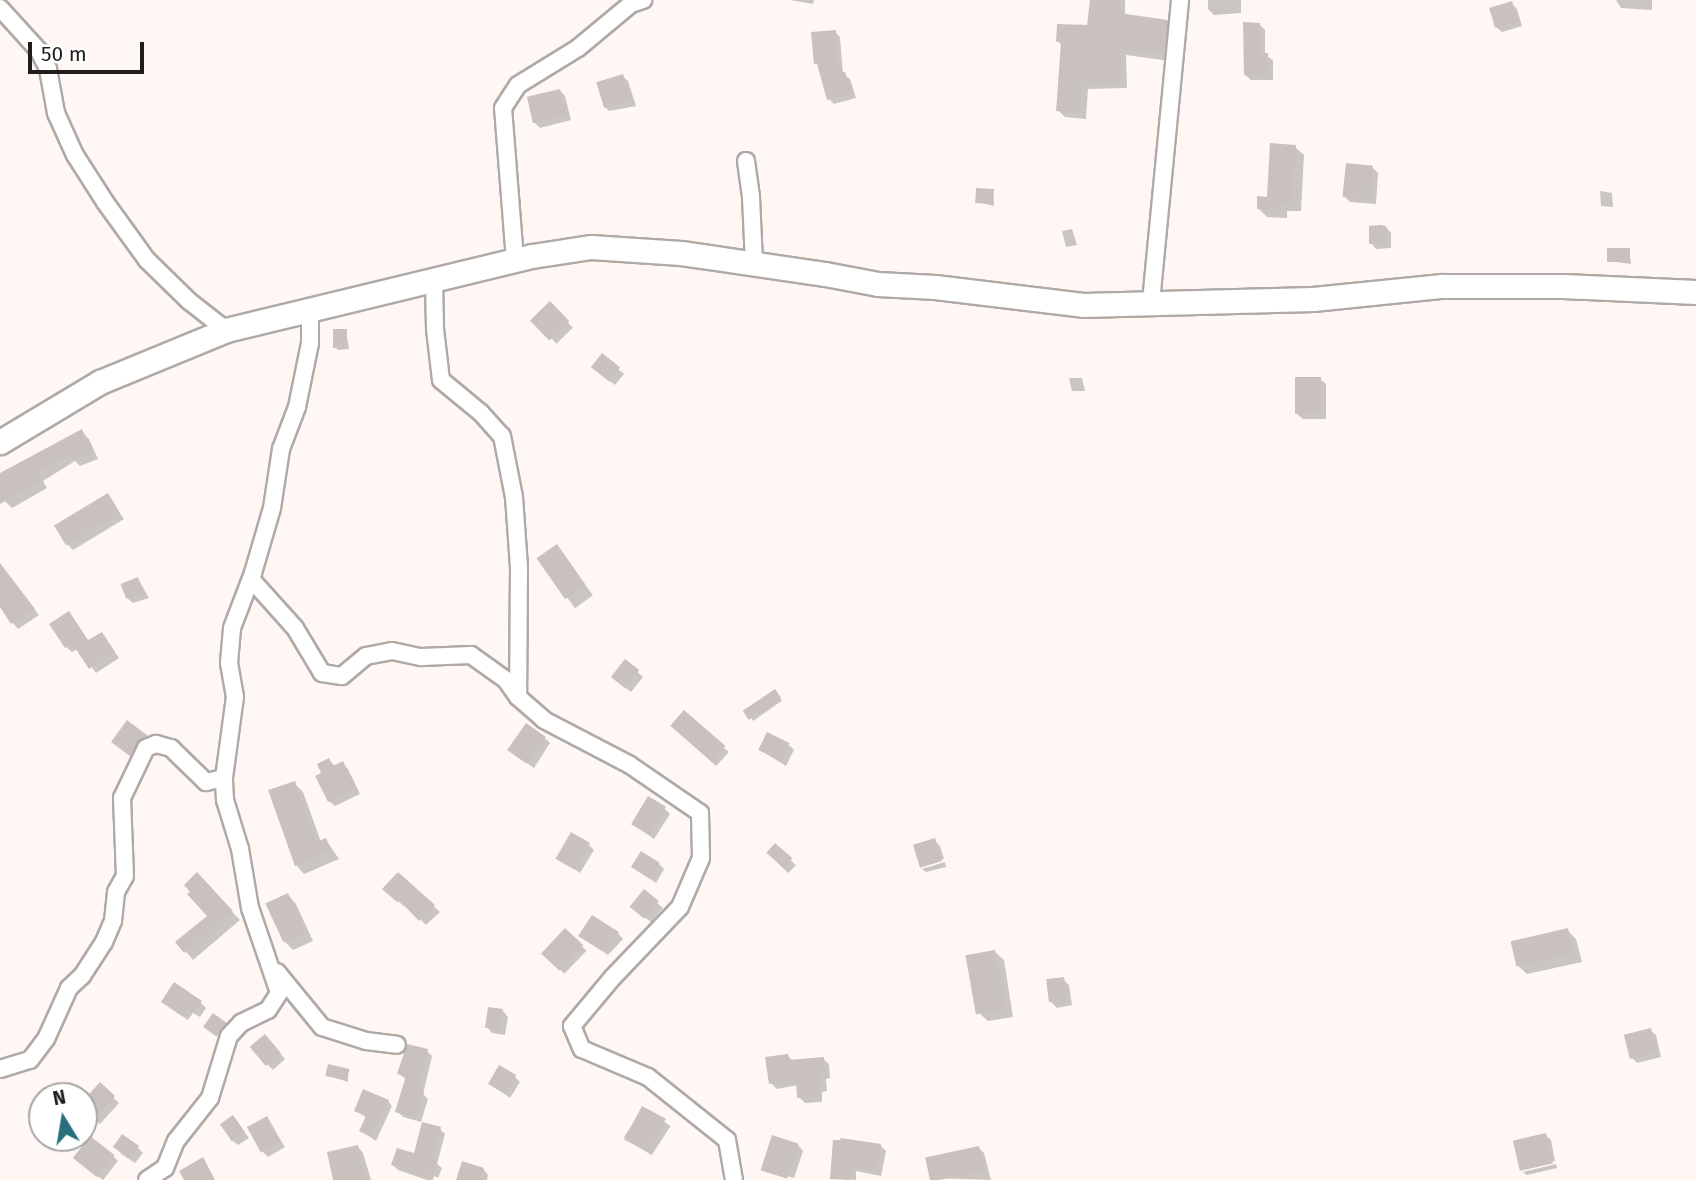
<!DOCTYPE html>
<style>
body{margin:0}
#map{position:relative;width:1696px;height:1180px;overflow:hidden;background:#fef7f3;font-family:"Fira Sans",sans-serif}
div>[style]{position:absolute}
.shadow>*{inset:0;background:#0003;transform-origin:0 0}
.building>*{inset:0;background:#c8c1be;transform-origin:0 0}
.roads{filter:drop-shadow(2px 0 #b0aaa6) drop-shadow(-2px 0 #b0aaa6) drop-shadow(0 2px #b0aaa6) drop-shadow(0 -2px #b0aaa6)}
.street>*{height:16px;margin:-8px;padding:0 8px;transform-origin:8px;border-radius:8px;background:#fff}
.secondary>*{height:23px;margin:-11.5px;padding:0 11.5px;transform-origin:11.5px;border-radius:11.5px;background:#fff}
span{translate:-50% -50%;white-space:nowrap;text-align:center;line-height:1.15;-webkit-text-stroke:7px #fff;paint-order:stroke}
.north{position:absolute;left:28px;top:1082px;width:70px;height:70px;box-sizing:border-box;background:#fff;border:2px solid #a6a5a4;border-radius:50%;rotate:349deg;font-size:19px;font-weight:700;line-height:28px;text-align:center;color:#201d1c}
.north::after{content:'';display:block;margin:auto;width:24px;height:32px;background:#276f7a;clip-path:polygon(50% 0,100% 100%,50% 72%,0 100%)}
.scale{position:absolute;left:28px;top:42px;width:116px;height:32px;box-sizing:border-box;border:4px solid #201d1c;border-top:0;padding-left:9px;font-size:21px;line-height:24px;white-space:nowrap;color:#201d1c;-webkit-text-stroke:5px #fff;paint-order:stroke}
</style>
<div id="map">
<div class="shadow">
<div style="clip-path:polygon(790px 0,814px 0,813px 4px)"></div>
<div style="clip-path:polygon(1092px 0,1125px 0,1125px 15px,1167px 21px,1174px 28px,1170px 61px,1126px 55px,1127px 88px,1088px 89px,1086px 119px,1065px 117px,1058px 110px,1062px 46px,1058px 41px,1088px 27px)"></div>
<div style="clip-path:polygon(1208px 0,1241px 0,1241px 13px,1214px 15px,1208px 9px)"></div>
<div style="clip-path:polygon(1616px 0,1652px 0,1652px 10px,1621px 8px)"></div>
<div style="clip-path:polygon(1511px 3px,1517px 9px,1522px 26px,1502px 32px,1496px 27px)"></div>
<div style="clip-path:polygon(1259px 24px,1265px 30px,1265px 55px,1273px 60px,1273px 80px,1251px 80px,1245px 75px)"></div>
<div style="clip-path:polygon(835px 32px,840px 37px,843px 74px,850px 79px,856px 98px,834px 104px,829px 99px,821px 68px,816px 63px)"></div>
<div style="clip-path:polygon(622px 76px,628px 81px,636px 106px,609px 111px,604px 106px)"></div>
<div style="clip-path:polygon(560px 91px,565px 96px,571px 120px,540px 128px,534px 122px)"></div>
<div style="clip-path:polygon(1295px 147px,1304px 155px,1301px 211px,1287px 211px,1287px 218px,1267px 217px,1258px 208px,1269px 199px)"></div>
<div style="clip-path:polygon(1372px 167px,1378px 173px,1376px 204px,1350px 202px,1345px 197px)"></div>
<div style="clip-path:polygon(993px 191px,994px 206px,977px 202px)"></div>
<div style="clip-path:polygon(1600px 191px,1612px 193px,1613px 207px,1601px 206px)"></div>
<div style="clip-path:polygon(1386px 227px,1391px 233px,1391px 248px,1376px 249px,1371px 243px)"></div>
<div style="clip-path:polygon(1072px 229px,1077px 245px,1066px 247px,1062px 231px)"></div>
<div style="clip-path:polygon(1629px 250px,1631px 264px,1608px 261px)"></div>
<div style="left:550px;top:304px;width:33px;height:23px;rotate:46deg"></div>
<div style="clip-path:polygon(346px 331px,349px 349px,338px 350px,336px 348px)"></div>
<div style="clip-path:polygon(602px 355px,624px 374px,615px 385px,598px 372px)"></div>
<div style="clip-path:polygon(1069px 378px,1082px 378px,1085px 391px,1072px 391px)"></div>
<div style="clip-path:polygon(1320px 379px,1326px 384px,1326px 419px,1303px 419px,1297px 414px)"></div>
<div style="clip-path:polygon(82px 432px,89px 439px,98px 459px,80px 466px,75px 461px,43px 481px,47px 488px,12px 508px,5px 501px,0 493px,0 475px)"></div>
<div style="clip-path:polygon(108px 496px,124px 519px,73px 550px,67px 544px)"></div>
<div style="left:557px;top:546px;width:61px;height:22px;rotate:54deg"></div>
<div style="clip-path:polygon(0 565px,39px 615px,18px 629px,0 607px)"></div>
<div style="clip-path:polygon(138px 579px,149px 598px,133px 603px,127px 598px)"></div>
<div style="clip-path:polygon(69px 613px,89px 642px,102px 634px,119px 658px,96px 673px,78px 649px,72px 652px,66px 647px)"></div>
<div style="clip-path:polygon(625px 661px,643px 677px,631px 692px,618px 682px)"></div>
<div style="left:775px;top:691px;width:12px;height:35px;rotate:55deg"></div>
<div style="clip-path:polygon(127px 723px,152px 742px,136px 760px,118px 747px)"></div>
<div style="clip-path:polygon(673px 725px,723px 747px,729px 752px,716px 766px)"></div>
<div style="clip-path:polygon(545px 738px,550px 743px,534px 768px,510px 751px)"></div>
<div style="clip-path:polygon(789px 745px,794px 750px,786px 766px,760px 750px)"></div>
<div style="clip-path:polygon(329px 760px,334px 765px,343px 764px,348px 769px,360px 794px,335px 806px,329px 801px,323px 773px)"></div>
<div style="clip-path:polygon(294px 783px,303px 792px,321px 842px,326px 840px,339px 859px,304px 874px,296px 865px)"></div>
<div style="clip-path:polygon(665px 809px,670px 814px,654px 839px,633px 824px)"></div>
<div style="clip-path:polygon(934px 840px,940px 846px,944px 859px,922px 865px,922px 868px,921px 867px)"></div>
<div style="clip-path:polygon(589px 845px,594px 850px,580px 873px,558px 858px)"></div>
<div style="left:775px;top:845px;width:29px;height:11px;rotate:44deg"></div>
<div style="clip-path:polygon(945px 862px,946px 867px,926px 872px,922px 869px)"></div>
<div style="clip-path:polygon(659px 864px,664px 869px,656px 883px,633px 867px)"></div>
<div style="clip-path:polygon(197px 875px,240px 920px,193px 960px,178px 942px,209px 916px,192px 892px)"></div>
<div style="clip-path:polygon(398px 875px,440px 912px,426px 925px,405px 904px,404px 906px,390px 895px)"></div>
<div style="clip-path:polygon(644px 892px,663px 908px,651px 922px,638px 912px)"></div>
<div style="clip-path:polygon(288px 895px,296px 904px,313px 941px,293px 950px,284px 941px)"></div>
<div style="left:565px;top:930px;width:30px;height:32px;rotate:44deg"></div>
<div style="clip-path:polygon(1567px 930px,1576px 939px,1582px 962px,1527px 974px,1518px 966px)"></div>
<div style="clip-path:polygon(618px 933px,623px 939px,608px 955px,580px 936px)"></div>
<div style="clip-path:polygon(995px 952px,1004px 960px,1013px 1017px,988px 1021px,979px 1013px)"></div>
<div style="clip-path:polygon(1063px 979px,1069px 985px,1072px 1005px,1057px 1008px,1051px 1002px)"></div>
<div style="clip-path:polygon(201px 1003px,206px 1008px,200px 1017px,193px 1013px,188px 1020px,169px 1007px)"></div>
<div style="clip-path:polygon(503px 1011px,508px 1017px,505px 1035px,492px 1033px,487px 1027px)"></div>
<div style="clip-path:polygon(1650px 1030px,1656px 1035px,1661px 1057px,1637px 1063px,1631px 1057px)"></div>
<div style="clip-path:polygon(270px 1042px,285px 1059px,273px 1070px,267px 1064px)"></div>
<div style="clip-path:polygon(427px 1051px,432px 1056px,423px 1094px,428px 1099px,421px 1122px,403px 1117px,397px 1111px,407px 1080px,399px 1074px)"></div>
<div style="clip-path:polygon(788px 1056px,793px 1061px,823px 1059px,829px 1064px,830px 1078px,826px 1079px,827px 1091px,822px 1092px,822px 1102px,805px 1103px,799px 1097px,798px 1085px,777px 1089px,771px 1083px)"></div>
<div style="clip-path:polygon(348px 1071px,348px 1082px,327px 1075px)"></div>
<div style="clip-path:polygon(515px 1077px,520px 1082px,510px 1098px,489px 1083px)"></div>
<div style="clip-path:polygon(100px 1085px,119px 1103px,100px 1124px,84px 1109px,84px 1103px)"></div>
<div style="clip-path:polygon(388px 1101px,392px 1106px,376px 1141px,361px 1131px,367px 1118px,356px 1111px)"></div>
<div style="left:643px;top:1108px;width:33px;height:35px;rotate:33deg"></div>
<div style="clip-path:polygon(233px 1117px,249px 1138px,238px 1145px,232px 1140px)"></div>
<div style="clip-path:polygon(267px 1119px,285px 1147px,268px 1157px,262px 1151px)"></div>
<div style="clip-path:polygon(440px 1129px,445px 1134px,437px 1164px,442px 1168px,438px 1178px,434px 1176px,433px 1180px,427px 1180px,398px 1170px,393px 1165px,415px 1156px)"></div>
<div style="clip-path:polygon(1545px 1135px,1551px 1140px,1555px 1161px,1523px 1168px,1523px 1171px,1522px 1170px)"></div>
<div style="clip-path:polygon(798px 1145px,803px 1151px,794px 1178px,767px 1170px,767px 1173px,763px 1169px)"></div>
<div style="clip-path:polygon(880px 1145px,886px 1151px,881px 1176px,856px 1171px,856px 1180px,832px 1178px)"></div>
<div style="clip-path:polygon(137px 1147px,143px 1153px,135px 1163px,120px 1153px)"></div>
<div style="clip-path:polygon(358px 1147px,363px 1153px,371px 1180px,334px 1180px)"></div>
<div style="clip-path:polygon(978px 1147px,984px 1153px,991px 1180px,932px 1178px)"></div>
<div style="clip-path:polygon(113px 1156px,118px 1161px,103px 1180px,80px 1163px)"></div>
<div style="clip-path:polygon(1556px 1164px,1557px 1168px,1527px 1175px,1523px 1172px)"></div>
<div style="clip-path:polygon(483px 1169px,488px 1175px,487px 1180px,458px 1180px)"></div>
</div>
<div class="building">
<div style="clip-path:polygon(1090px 0,1120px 0,1119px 13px,1168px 20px,1163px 54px,1120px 49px,1121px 82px,1082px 82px,1080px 113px,1056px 111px,1061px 42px,1056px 42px,1057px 24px,1087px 25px)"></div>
<div style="left:1512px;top:1px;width:21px;height:24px;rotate:73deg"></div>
<div style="clip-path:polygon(1243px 22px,1260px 23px,1260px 53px,1268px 53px,1268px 75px,1244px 75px)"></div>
<div style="clip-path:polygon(836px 30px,839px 73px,845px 72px,852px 93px,827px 100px,817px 64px,814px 64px,811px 32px)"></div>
<div style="left:623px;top:74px;width:27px;height:28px;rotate:73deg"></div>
<div style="left:560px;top:89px;width:27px;height:34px;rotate:77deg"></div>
<div style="clip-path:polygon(1270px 143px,1296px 145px,1292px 203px,1279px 203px,1279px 210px,1257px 209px,1257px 196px,1267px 197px)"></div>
<div style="left:1346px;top:163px;width:27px;height:34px;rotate:6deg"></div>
<div style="left:976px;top:188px;width:18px;height:15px;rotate:3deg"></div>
<div style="clip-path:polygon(1381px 225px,1386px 226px,1387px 244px,1369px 244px,1369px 226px)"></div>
<div style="left:1607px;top:248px;width:23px;height:14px"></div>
<div style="left:550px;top:301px;width:28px;height:28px;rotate:46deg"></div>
<div style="left:333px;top:329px;width:14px;height:19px"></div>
<div style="left:602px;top:353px;width:23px;height:18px;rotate:38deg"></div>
<div style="left:1295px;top:377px;width:26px;height:37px"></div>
<div style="clip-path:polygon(82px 429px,92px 452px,72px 460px,69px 453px,37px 474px,41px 481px,0 504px,0 473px)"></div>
<div style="left:108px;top:493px;width:23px;height:63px;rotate:59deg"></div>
<div style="left:557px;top:544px;width:50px;height:25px;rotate:55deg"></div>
<div style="clip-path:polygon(0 563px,35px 609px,11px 624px,0 607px)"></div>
<div style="left:138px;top:577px;width:16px;height:19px;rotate:68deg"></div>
<div style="clip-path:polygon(69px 611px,88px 640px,102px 632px,115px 652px,89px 669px,72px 643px,65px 648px,49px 624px)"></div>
<div style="left:625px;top:659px;width:18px;height:23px;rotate:38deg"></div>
<div style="left:775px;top:689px;width:11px;height:39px;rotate:56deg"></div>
<div style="left:684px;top:710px;width:55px;height:21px;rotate:41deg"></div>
<div style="clip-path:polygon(127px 720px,148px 736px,137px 743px,130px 756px,111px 742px)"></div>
<div style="left:526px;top:723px;width:24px;height:33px;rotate:35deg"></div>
<div style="left:767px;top:732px;width:25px;height:20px;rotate:26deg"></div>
<div style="clip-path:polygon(329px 758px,333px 766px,343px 761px,356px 788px,328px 802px,315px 776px,321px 773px,317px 764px)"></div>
<div style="clip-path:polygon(295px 781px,316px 842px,326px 838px,331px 850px,295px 866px,268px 790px)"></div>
<div style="left:648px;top:796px;width:21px;height:33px;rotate:31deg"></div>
<div style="left:571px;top:832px;width:22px;height:31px;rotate:30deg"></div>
<div style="left:935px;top:838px;width:24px;height:23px;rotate:73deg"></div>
<div style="left:775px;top:843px;width:23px;height:13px;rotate:41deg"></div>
<div style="left:641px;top:851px;width:22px;height:19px;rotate:32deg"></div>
<div style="clip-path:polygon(197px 872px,233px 911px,184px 953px,175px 942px,207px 916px,187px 894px,190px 892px,184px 885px)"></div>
<div style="clip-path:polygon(398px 872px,435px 905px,419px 921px,399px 900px,397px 902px,382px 889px)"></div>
<div style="left:644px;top:889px;width:19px;height:23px;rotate:39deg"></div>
<div style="left:288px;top:893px;width:43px;height:25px;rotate:65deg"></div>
<div style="clip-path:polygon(592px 915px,619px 932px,611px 945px,607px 943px,602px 951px,578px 936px)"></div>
<div style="left:565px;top:928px;width:25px;height:35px;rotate:43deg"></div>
<div style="left:1568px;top:928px;width:26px;height:59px;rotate:77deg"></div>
<div style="left:995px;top:950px;width:60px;height:30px;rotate:80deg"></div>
<div style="left:1064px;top:977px;width:23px;height:18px;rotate:83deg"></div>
<div style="clip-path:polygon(174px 982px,202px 1001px,194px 1013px,187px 1009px,182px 1016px,161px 1002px)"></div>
<div style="left:488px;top:1007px;width:15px;height:21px;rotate:8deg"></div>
<div style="left:213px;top:1013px;width:17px;height:17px;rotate:36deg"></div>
<div style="left:1651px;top:1028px;width:25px;height:28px;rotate:76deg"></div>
<div style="left:265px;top:1034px;width:25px;height:20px;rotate:50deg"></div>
<div style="clip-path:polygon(407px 1044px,428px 1049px,418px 1090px,424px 1092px,416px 1118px,395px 1112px,406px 1076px,397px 1074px)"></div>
<div style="clip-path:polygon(788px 1054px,789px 1060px,824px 1057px,825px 1073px,821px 1074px,822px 1086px,817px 1087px,818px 1097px,797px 1098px,796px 1080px,769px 1084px,765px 1057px)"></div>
<div style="left:328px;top:1064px;width:22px;height:12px;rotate:13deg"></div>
<div style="left:499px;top:1065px;width:20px;height:22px;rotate:30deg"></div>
<div style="clip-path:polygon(100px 1082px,115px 1096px,94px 1120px,84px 1111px,84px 1100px)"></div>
<div style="clip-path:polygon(363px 1089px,389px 1100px,371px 1137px,359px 1131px,366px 1116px,354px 1111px)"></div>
<div style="left:642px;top:1106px;width:27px;height:38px;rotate:28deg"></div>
<div style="left:233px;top:1115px;width:21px;height:16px;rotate:55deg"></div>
<div style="left:267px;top:1116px;width:29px;height:23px;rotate:61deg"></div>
<div style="clip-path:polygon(422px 1122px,441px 1127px,432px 1160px,437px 1161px,433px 1174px,429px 1172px,427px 1177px,391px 1165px,397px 1148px,414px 1153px)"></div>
<div style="left:1546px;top:1133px;width:31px;height:34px;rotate:77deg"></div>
<div style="left:122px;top:1134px;width:21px;height:16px;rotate:35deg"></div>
<div style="left:772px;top:1135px;width:28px;height:37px;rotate:18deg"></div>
<div style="left:90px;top:1136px;width:31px;height:28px;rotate:38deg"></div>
<div style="clip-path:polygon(841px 1138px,881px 1144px,876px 1171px,851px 1166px,851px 1180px,830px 1179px,833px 1140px,840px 1140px)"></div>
<div style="clip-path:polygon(358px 1145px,365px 1180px,333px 1180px,327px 1152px)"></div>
<div style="left:979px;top:1146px;width:25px;height:55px;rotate:78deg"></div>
<div style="clip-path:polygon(203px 1157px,215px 1180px,184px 1180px,179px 1171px)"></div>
<div style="clip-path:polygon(462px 1161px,484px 1168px,480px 1180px,456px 1180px)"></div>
</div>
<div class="roads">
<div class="street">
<div style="left:0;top:8px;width:58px;rotate:47.8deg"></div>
<div style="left:39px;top:51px;width:20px;rotate:63deg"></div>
<div style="left:48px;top:69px;width:45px;rotate:79.7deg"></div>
<div style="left:56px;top:113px;width:46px;rotate:65.7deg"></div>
<div style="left:75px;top:155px;width:56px;rotate:57.4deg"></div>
<div style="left:105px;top:202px;width:72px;rotate:54.1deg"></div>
<div style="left:147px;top:260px;width:59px;rotate:44.3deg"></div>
<div style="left:189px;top:301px;width:47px;rotate:38.1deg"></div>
<div style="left:746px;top:161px;width:36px;rotate:82deg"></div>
<div style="left:751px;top:197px;width:67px;rotate:87.4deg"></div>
<div style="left:515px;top:260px;width:152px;rotate:-94.5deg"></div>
<div style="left:503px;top:108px;width:27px;rotate:-57deg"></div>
<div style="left:518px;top:85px;width:70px;rotate:-31.7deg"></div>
<div style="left:578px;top:48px;width:69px;rotate:-39.7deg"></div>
<div style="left:631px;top:4px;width:13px;rotate:-18deg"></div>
<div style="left:434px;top:280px;width:49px;rotate:88.8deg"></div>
<div style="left:435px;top:329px;width:51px;rotate:83.3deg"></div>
<div style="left:441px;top:380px;width:52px;rotate:39.5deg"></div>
<div style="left:481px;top:413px;width:31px;rotate:48deg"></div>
<div style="left:502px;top:436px;width:62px;rotate:78.9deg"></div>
<div style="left:514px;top:497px;width:69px;rotate:85.9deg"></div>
<div style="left:519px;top:566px;width:131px;rotate:90.4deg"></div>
<div style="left:518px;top:697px;width:35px;rotate:41deg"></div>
<div style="left:544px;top:720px;width:97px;rotate:27.6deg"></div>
<div style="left:630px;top:765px;width:85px;rotate:34.4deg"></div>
<div style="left:700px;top:813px;width:45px;rotate:88.7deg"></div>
<div style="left:701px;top:858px;width:53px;rotate:113.2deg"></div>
<div style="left:680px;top:907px;width:97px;rotate:133.7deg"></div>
<div style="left:613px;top:977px;width:64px;rotate:129.9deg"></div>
<div style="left:572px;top:1026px;width:25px;rotate:67deg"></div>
<div style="left:582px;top:1049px;width:72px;rotate:23deg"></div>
<div style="left:648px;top:1077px;width:101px;rotate:38.6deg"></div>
<div style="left:727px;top:1140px;width:41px;rotate:80.1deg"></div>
<div style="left:1151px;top:302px;width:303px;rotate:-84.5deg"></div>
<div style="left:251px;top:579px;width:66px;rotate:48.1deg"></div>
<div style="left:295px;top:628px;width:52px;rotate:59deg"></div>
<div style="left:322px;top:673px;width:20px;rotate:9deg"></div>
<div style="left:342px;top:676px;width:31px;rotate:-40deg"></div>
<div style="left:366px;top:656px;width:26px;rotate:-11deg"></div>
<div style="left:392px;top:651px;width:30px;rotate:12deg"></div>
<div style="left:421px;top:657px;width:50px;rotate:-2.3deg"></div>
<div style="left:471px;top:655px;width:43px;rotate:35.5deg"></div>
<div style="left:506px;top:680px;width:21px;rotate:55deg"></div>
<div style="left:277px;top:972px;width:71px;rotate:50.7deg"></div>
<div style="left:322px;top:1027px;width:46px;rotate:17.7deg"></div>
<div style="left:366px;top:1041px;width:31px;rotate:7deg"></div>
<div style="left:0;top:1069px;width:31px;rotate:-17deg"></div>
<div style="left:30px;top:1060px;width:26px;rotate:-53deg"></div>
<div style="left:46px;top:1039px;width:56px;rotate:-65.7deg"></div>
<div style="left:69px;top:988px;width:18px;rotate:-43deg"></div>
<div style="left:82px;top:976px;width:40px;rotate:-57.1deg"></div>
<div style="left:104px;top:942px;width:23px;rotate:-67deg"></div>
<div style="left:113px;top:921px;width:29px;rotate:-84deg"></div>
<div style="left:116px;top:892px;width:18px;rotate:-61deg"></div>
<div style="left:125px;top:876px;width:78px;rotate:-92.2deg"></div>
<div style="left:122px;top:798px;width:55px;rotate:-64.4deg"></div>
<div style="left:146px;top:748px;width:11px;rotate:-22deg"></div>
<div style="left:156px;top:744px;width:16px;rotate:15deg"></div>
<div style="left:171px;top:748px;width:49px;rotate:44.2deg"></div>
<div style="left:206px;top:782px;width:18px;rotate:-13deg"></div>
<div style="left:147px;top:1180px;width:22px;rotate:-34deg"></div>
<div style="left:165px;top:1168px;width:29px;rotate:-68deg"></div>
<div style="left:176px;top:1141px;width:55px;rotate:-51.7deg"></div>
<div style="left:210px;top:1098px;width:65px;rotate:-73deg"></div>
<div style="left:229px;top:1036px;width:18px;rotate:-47deg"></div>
<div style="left:241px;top:1023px;width:30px;rotate:-26deg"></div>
<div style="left:268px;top:1010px;width:20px;rotate:-57deg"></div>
<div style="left:279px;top:993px;width:90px;rotate:-108.8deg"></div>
<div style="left:250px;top:908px;width:60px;rotate:-99.6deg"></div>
<div style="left:240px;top:849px;width:51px;rotate:-107deg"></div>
<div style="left:225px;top:800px;width:22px;rotate:-93deg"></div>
<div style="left:224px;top:778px;width:82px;rotate:-82.3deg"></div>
<div style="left:235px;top:697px;width:35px;rotate:-100deg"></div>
<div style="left:229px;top:663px;width:35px;rotate:-85deg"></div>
<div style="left:232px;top:628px;width:59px;rotate:-69.1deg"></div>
<div style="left:253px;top:573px;width:68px;rotate:-73.7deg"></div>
<div style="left:272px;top:508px;width:60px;rotate:-81.3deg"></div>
<div style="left:281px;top:449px;width:45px;rotate:-69.1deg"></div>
<div style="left:297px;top:407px;width:65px;rotate:-78.5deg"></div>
<div style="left:310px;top:343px;width:33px;rotate:-90deg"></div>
</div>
<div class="secondary">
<div style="left:0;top:442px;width:117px;rotate:-31deg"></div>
<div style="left:100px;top:382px;width:136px;rotate:-22.4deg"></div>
<div style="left:226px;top:330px;width:315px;rotate:-13.6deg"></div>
<div style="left:532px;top:256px;width:60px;rotate:-8.7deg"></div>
<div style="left:591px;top:247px;width:90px;rotate:3.8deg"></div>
<div style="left:681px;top:253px;width:146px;rotate:8.3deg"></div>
<div style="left:825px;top:274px;width:54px;rotate:10.7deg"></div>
<div style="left:878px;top:284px;width:57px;rotate:3deg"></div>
<div style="left:935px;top:287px;width:149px;rotate:6.9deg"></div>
<div style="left:1083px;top:305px;width:230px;rotate:-1.5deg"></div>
<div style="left:1313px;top:299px;width:130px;rotate:-5.8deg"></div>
<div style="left:1442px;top:286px;width:121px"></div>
<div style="left:1563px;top:286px;width:133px;rotate:2.6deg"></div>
</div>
</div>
<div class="north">N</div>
<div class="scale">50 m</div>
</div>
